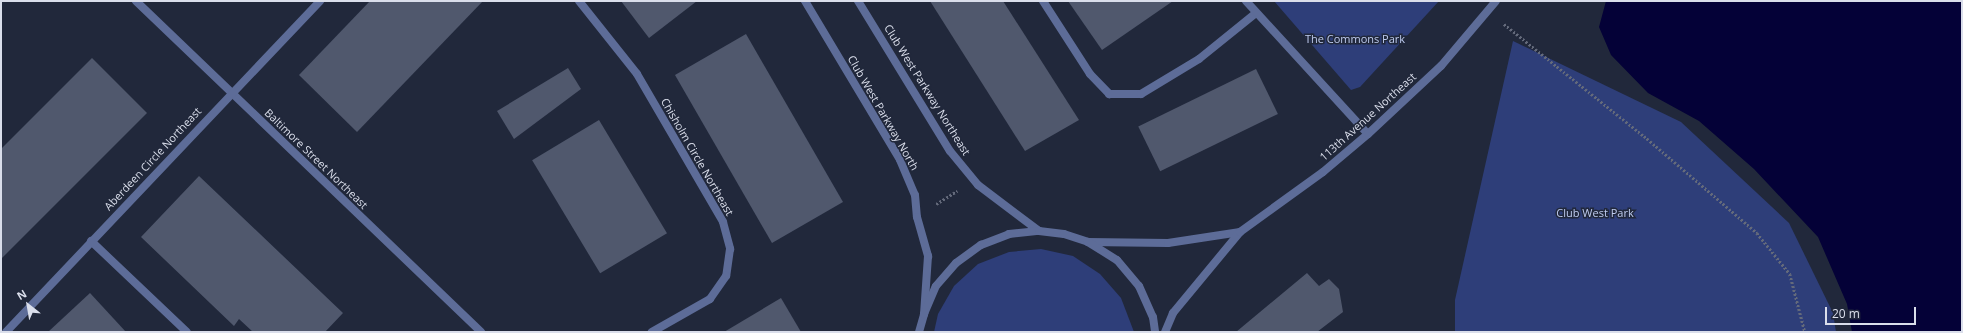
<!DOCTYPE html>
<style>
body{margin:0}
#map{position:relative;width:1963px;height:333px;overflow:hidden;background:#21283b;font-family:"Open Sans",sans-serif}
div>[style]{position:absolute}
.green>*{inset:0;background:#2e3e79}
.water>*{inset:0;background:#040137}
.building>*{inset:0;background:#50586d;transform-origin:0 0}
.path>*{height:2.5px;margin-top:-1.25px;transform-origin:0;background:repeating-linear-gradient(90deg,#646a7b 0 2px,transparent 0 4px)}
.service>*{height:8px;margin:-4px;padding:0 4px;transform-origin:4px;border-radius:4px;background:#5d6c98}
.minor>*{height:8px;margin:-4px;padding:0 4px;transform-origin:4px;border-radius:4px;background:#5d6c98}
.tertiary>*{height:8px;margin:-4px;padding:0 4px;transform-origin:4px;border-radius:4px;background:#5d6c98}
span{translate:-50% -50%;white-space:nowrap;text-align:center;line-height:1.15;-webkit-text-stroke:3px #21283b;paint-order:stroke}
.park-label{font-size:11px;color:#bfccf0}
.street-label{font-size:11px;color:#dadeeb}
.frame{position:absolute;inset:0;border:2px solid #dadeeb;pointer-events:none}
.north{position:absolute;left:8px;top:285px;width:40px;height:40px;-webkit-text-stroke:3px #21283b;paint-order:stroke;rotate:329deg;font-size:11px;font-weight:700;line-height:16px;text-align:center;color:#dadeeb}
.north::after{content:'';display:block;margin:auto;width:14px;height:18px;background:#dadeeb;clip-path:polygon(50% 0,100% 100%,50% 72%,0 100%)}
.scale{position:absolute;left:1825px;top:307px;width:91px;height:18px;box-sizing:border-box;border:2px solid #dadeeb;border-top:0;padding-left:5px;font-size:12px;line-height:14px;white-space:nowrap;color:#dadeeb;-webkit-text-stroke:3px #21283b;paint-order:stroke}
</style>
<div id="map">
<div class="green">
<div style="clip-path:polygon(1274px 1px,1439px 1px,1360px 87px,1351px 90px)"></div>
<div style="clip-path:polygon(1513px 41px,1681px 122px,1789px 223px,1833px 313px,1836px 332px,1455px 332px,1455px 300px)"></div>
<div style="clip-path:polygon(1041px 249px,1073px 256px,1100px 274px,1121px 298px,1134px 332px,934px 332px,938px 314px,954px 286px,978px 264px,1009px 252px)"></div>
</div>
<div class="water">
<div style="clip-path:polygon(1606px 1px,1962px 1px,1962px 332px,1852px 332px,1847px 304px,1818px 237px,1754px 169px,1699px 121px,1648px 93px,1611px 55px,1599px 27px)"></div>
</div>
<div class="building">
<div style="clip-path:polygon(370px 1px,483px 1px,357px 132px,299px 75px)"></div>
<div style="clip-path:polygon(621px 1px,697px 1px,649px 38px)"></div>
<div style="clip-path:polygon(930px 1px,1003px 1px,1079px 120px,1025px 151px)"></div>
<div style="clip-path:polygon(1068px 1px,1173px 1px,1102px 50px)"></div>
<div style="left:746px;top:34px;width:194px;height:82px;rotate:60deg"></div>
<div style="clip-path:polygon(92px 58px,147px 113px,1px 259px,1px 149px)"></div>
<div style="clip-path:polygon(568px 68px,581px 89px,514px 139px,497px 111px)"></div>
<div style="left:1256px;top:69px;width:50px;height:131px;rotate:64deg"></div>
<div style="left:599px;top:120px;width:132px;height:78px;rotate:59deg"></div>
<div style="clip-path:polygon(199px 176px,343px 313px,325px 332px,253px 332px,239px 319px,234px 326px,141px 237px)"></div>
<div style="clip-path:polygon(1307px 273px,1319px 286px,1329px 279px,1339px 289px,1343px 312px,1317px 332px,1236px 332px)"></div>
<div style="clip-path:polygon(90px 293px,126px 332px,48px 332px)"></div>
<div style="clip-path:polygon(781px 298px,801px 332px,724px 332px)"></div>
</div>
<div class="path">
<div style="left:1504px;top:24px;width:179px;rotate:38.7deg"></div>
<div style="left:1644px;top:136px;width:149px;rotate:40.6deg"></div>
<div style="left:1757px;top:233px;width:53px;rotate:51.2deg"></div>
<div style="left:1790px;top:274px;width:60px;rotate:75.5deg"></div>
<div style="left:936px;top:204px;width:25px;rotate:-32deg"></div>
</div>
<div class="service">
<div style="left:1043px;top:1px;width:87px;rotate:57.2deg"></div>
<div style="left:1090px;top:74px;width:28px;rotate:46deg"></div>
<div style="left:1109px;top:94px;width:32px"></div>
<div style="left:1141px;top:94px;width:68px;rotate:-31.1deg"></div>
<div style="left:1199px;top:59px;width:73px;rotate:-38.9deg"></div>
<div style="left:1246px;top:1px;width:180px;rotate:47.5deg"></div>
</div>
<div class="minor">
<div style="left:136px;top:1px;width:478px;rotate:43.8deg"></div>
<div style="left:579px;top:1px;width:93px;rotate:51.5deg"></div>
<div style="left:637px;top:74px;width:171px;rotate:59.8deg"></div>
<div style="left:723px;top:222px;width:28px;rotate:75deg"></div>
<div style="left:730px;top:249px;width:27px;rotate:98deg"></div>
<div style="left:726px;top:276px;width:28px;rotate:125deg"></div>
<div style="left:710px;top:299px;width:67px;rotate:150.4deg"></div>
<div style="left:91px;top:241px;width:132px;rotate:43.5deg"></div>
<div style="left:1088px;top:242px;width:80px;rotate:0.7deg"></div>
<div style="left:1168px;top:243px;width:73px;rotate:-8.7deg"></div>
<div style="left:6px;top:332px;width:456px;rotate:-46.5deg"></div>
<div style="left:1165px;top:332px;width:21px;rotate:-67deg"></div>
<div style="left:1173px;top:313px;width:105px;rotate:-50.4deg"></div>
<div style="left:1240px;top:232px;width:102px;rotate:-35.9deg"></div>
<div style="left:1323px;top:172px;width:59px;rotate:-40.2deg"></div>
<div style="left:1368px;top:134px;width:100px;rotate:-43deg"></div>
<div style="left:1441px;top:66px;width:85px;rotate:-49.8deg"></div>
</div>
<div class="tertiary">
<div style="left:805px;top:1px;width:185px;rotate:59.1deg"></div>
<div style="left:900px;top:160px;width:38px;rotate:67deg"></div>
<div style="left:915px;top:195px;width:22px;rotate:85deg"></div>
<div style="left:917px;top:217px;width:41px;rotate:74.2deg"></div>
<div style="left:928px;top:256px;width:58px;rotate:93.9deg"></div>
<div style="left:858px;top:1px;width:176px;rotate:58.5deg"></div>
<div style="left:950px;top:151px;width:44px;rotate:50.5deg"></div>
<div style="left:978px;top:185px;width:76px;rotate:37deg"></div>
<div style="left:919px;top:332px;width:19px;rotate:-74deg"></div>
<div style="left:924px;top:314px;width:30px;rotate:-67deg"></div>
<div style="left:936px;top:286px;width:30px;rotate:-49deg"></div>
<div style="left:956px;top:263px;width:31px;rotate:-36deg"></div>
<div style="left:981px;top:245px;width:30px;rotate:-21deg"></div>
<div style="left:1009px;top:234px;width:30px;rotate:-6deg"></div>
<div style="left:1039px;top:231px;width:25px;rotate:7deg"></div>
<div style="left:1064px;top:234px;width:25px;rotate:18deg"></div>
<div style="left:1088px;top:242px;width:34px;rotate:32deg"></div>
<div style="left:1117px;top:260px;width:34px;rotate:50deg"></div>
<div style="left:1139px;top:286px;width:34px;rotate:66deg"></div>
<div style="left:1153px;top:317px;width:15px;rotate:82deg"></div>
</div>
<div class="park-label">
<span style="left:1355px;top:39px">The Commons Park</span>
<span style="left:1595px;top:213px">Club West Park</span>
</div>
<div class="street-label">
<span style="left:927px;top:90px;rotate:58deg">Club West Parkway Northeast</span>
<span style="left:883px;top:113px;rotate:60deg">Club West Parkway North</span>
<span style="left:1368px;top:117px;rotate:-42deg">113th Avenue Northeast</span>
<span style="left:697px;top:157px;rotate:60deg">Chisholm Circle Northeast</span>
<span style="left:153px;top:159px;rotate:-47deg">Aberdeen Circle Northeast</span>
<span style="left:316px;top:159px;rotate:44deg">Baltimore Street Northeast</span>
</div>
<div class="frame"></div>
<div class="north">N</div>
<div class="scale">20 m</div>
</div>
